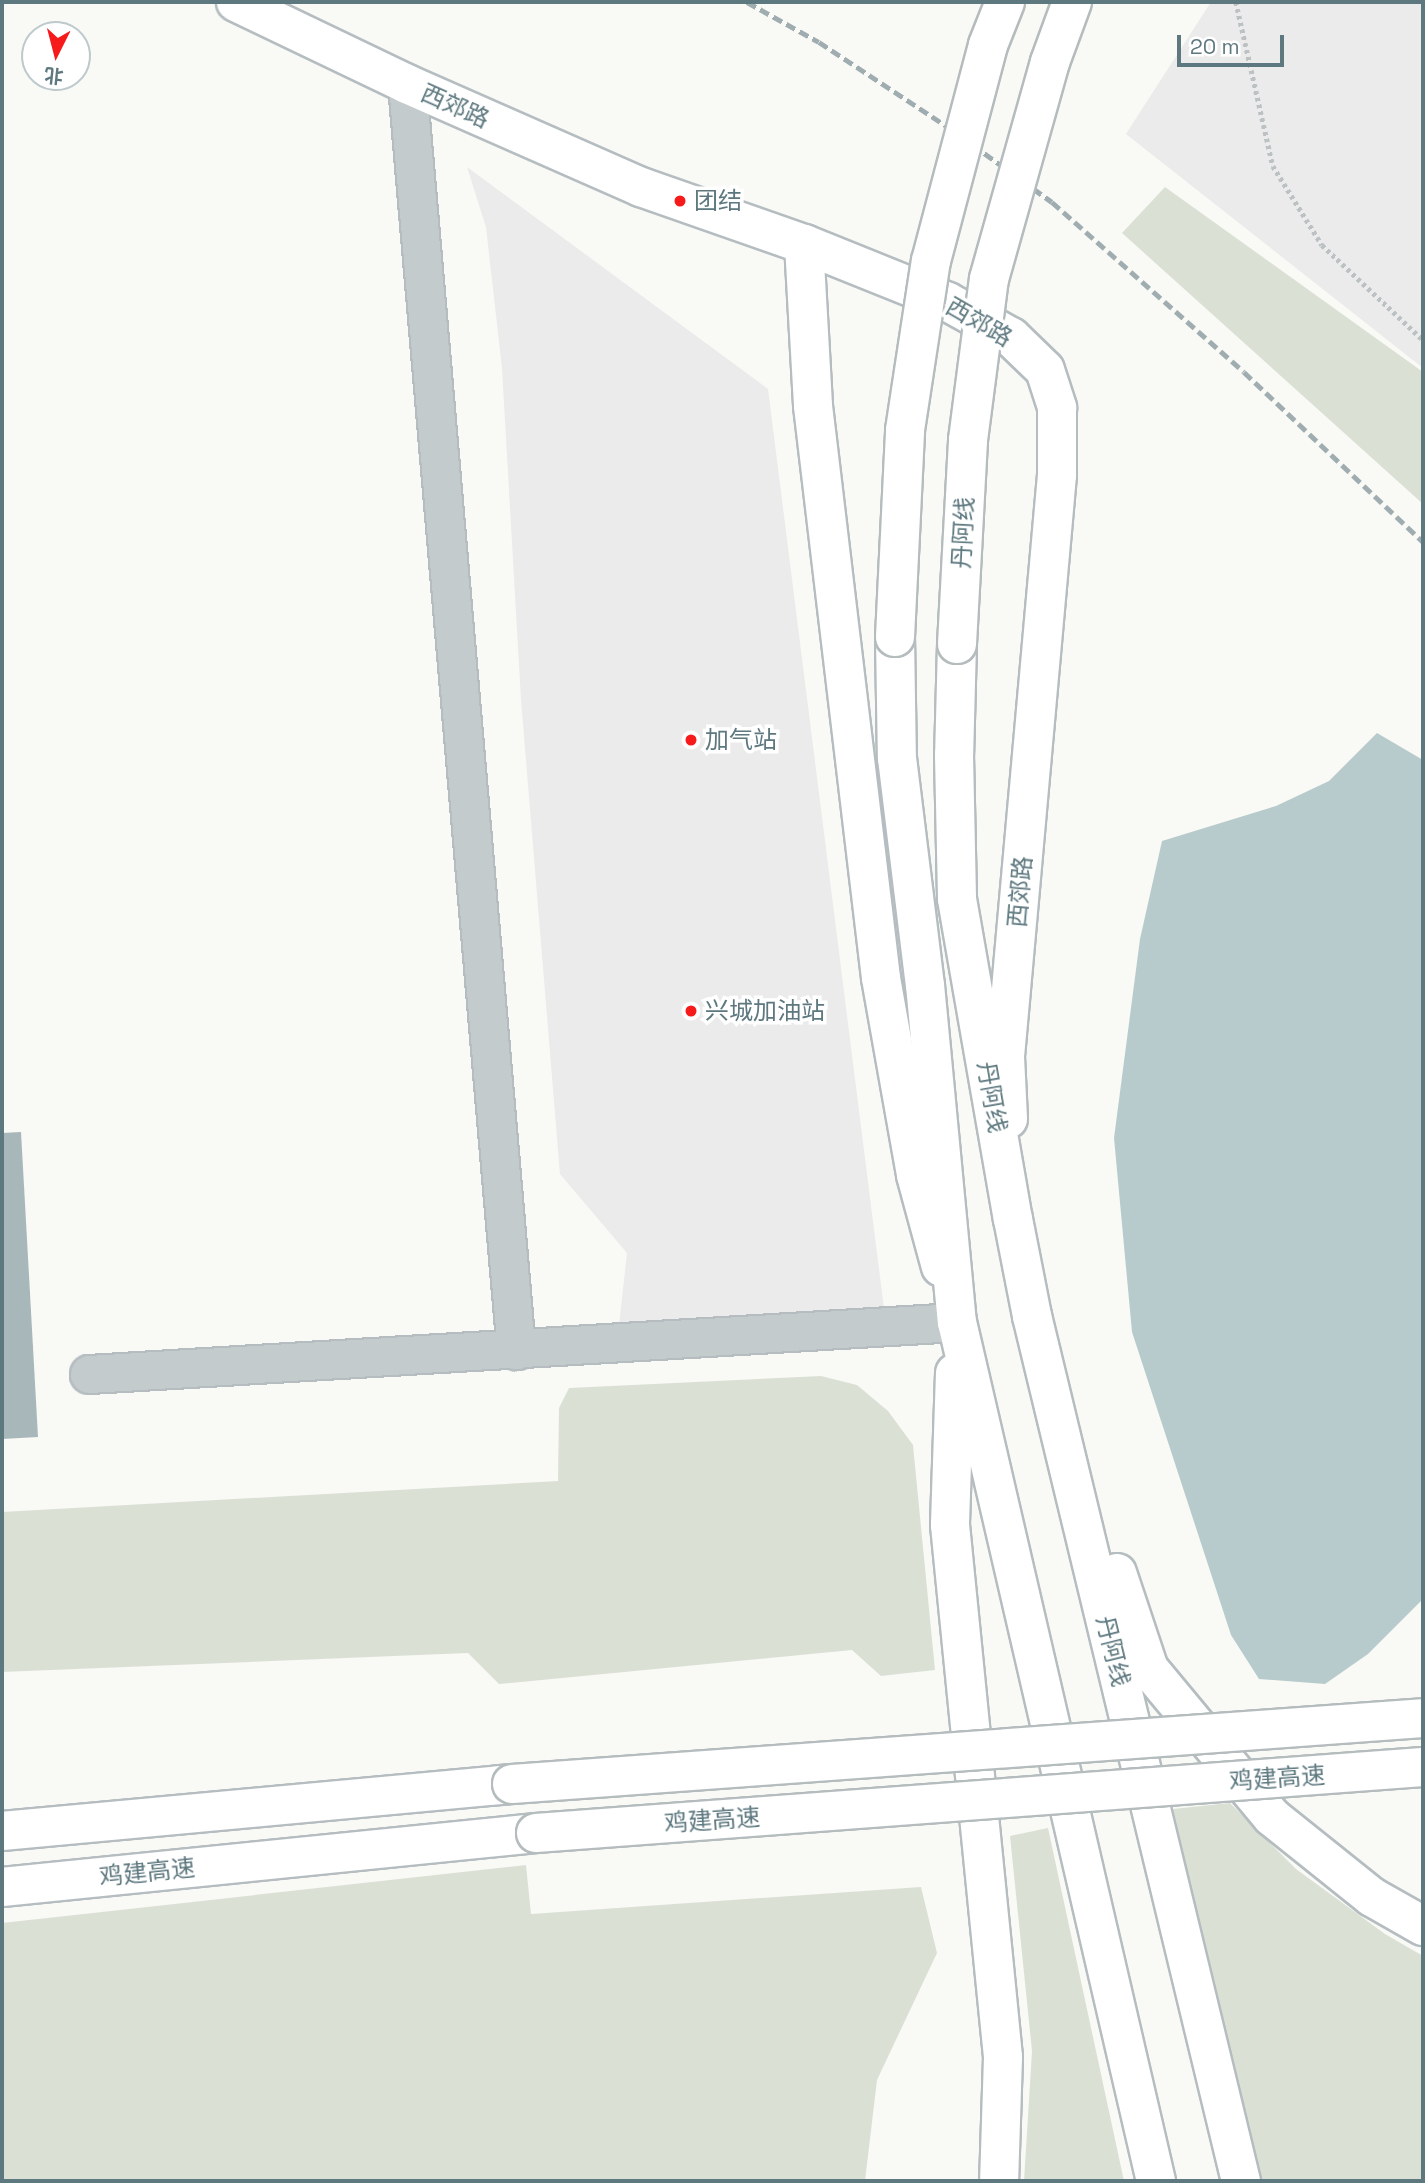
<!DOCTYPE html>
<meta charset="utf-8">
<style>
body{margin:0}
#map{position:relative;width:1425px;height:2183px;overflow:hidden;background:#f9f9f6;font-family:"Space Grotesk","Noto Sans SC",sans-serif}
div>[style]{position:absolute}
.built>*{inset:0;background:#eaebea}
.green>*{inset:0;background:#dbe0d5}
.water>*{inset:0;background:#b8cbcc}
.building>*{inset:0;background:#a8b7ba}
.path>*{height:4.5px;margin-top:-2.25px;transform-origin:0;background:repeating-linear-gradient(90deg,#bcc1c3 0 3.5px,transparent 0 7px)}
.roads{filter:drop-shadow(2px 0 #b5bdc0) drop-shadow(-2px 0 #b5bdc0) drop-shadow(0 2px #b5bdc0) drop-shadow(0 -2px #b5bdc0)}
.street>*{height:37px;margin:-18.5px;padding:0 18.5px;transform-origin:18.5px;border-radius:18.5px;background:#c4cbcd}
.primary>*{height:38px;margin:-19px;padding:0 19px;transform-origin:19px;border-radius:19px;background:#fff}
.highway>*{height:38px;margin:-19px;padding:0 19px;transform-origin:19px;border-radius:19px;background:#fff}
.rail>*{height:5px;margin-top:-2.5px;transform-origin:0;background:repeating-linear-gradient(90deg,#a0adb0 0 10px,transparent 0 15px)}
.bridges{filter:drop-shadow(2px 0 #b5bcbe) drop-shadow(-2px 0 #b5bcbe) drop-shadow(0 2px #b5bcbe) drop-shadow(0 -2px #b5bcbe)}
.highway-bridge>*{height:38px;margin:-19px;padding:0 19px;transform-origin:19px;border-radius:19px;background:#fff}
.dots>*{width:19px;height:19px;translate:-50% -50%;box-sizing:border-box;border:4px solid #fff;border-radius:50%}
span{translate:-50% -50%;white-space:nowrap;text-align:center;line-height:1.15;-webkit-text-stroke:7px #fff;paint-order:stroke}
.street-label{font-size:24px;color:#5d787f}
.poi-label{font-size:24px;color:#5d787f}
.left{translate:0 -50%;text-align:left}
.frame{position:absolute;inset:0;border:4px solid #5d787f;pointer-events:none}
.north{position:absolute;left:21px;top:21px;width:70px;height:70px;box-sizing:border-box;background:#fff;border:2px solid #bec9cc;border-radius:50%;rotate:186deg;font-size:19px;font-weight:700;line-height:28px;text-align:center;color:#5d787f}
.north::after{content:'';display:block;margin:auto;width:24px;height:32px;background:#f61a1a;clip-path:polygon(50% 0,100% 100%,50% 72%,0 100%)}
.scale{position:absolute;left:1177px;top:35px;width:107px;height:32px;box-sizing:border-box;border:4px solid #5d787f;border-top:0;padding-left:9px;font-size:21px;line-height:24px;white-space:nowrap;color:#5d787f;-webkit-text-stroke:5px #fff;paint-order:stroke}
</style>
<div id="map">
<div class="built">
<div style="clip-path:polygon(1211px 2px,1423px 2px,1423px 368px,1126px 134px)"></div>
<div style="clip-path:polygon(467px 167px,768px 389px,885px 1317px,619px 1326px,627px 1253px,560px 1174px,521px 699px,502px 368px,486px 227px)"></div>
</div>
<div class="green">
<div style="clip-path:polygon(1165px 187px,1423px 372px,1423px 504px,1122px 233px)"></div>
<div style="clip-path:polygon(821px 1376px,857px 1385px,888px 1411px,913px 1445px,935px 1670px,881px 1676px,852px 1650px,499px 1684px,468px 1653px,2px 1672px,2px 1512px,558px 1481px,559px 1408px,569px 1388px)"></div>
<div style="clip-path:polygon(1230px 1803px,1296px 1869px,1385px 1934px,1423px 1956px,1423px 2181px,1257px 2181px,1173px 1809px)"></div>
<div style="clip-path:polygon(1048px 1828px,1124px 2181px,1024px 2181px,1032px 2051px,1010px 1836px)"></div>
<div style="clip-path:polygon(526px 1865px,531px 1914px,921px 1887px,937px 1953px,877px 2080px,865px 2181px,2px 2181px,2px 1923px)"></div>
</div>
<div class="water">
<div style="clip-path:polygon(1377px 733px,1423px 760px,1423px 1599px,1368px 1654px,1325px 1684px,1259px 1679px,1231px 1635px,1132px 1332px,1114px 1138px,1140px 939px,1162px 841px,1276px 806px,1329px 781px)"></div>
</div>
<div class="building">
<div style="clip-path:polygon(21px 1132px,38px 1437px,2px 1439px,2px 1133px)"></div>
</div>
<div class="path">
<div style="left:1236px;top:2px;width:168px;rotate:77.3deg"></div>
<div style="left:1273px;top:166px;width:93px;rotate:58.2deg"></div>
<div style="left:1322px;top:245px;width:139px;rotate:43.2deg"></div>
</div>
<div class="roads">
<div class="street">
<div style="left:407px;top:84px;width:1271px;rotate:85.08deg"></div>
<div style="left:89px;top:1374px;width:870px;rotate:-3.43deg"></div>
</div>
<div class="primary">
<div style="left:236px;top:2px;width:190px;rotate:25.6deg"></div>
<div style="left:407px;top:84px;width:256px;rotate:23.8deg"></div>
<div style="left:641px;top:187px;width:173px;rotate:19.3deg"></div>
<div style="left:804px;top:244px;width:155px;rotate:21.9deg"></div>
<div style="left:948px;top:302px;width:72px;rotate:29.1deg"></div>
<div style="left:1011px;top:337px;width:47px;rotate:44.1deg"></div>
<div style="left:1045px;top:370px;width:40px;rotate:72deg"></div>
<div style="left:1057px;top:408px;width:67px;rotate:90deg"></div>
<div style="left:1057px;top:475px;width:584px;rotate:95.11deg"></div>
<div style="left:1005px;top:1057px;width:62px;rotate:87.2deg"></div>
<div style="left:804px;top:244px;width:162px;rotate:86.8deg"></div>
<div style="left:813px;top:406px;width:576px;rotate:83.22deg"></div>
<div style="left:881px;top:978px;width:200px;rotate:79.9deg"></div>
<div style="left:916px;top:1175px;width:95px;rotate:74.8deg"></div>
</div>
<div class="highway">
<div style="left:895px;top:637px;width:121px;rotate:89.1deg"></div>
<div style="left:897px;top:758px;width:229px;rotate:83deg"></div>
<div style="left:925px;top:985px;width:339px;rotate:84.6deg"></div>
<div style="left:957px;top:1322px;width:882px;rotate:76.96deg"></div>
<div style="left:957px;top:644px;width:111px;rotate:91.5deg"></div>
<div style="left:954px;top:755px;width:144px;rotate:88.8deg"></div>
<div style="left:957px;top:899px;width:325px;rotate:80.1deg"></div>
<div style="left:1013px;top:1219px;width:99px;rotate:78.9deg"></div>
<div style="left:1032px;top:1316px;width:890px;rotate:76.42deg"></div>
<div style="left:955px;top:1373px;width:152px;rotate:91.9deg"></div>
<div style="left:950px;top:1525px;width:535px;rotate:84.31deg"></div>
<div style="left:1003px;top:2057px;width:124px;rotate:91.8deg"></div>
<div style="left:1117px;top:1573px;width:101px;rotate:71.6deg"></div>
<div style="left:1149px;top:1669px;width:192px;rotate:50.3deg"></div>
<div style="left:1272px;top:1817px;width:128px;rotate:38.7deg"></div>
<div style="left:1372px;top:1897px;width:59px;rotate:29.6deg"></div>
<div style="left:2px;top:1831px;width:512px;rotate:-5.27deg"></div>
<div style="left:2px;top:1887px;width:537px;rotate:-5.77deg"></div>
</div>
</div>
<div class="rail">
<div style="left:747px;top:2px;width:82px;rotate:29.1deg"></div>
<div style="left:819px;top:42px;width:154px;rotate:33.4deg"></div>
<div style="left:948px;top:127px;width:128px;rotate:35.8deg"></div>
<div style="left:1052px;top:202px;width:256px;rotate:41.5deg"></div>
<div style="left:1244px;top:372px;width:247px;rotate:43.5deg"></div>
</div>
<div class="bridges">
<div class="highway-bridge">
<div style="left:895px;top:637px;width:207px;rotate:-87.2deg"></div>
<div style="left:905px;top:430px;width:171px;rotate:-81.3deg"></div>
<div style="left:931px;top:261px;width:223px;rotate:-75.2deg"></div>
<div style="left:988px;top:45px;width:46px;rotate:-68.4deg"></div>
<div style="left:957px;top:644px;width:204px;rotate:-86.9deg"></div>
<div style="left:968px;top:440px;width:162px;rotate:-82.6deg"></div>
<div style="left:989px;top:279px;width:225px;rotate:-74.3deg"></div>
<div style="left:1050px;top:62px;width:64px;rotate:-69.9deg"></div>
<div style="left:512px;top:1784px;width:913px;rotate:-4.14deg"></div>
<div style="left:536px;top:1833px;width:889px;rotate:-4.26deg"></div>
</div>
</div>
<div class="dots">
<div style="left:680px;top:201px;background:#f61a1a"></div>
<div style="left:691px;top:740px;background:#f61a1a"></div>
<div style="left:691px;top:1011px;background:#f61a1a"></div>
</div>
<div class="street-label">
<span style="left:455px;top:106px;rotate:24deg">西郊路</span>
<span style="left:979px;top:322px;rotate:30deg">西郊路</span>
<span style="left:963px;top:533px;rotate:-87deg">丹阿线</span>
<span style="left:1020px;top:892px;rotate:-85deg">西郊路</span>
<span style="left:992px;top:1097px;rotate:80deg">丹阿线</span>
<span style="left:1113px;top:1651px;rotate:76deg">丹阿线</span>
<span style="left:1277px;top:1778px;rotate:-4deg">鸡建高速</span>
<span style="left:712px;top:1820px;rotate:-4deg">鸡建高速</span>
<span style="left:147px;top:1872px;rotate:-6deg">鸡建高速</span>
</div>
<div class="poi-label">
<span class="left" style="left:694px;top:201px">团结</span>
<span class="left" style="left:705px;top:740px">加气站</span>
<span class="left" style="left:705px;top:1011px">兴城加油站</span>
</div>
<div class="frame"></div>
<div class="north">北</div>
<div class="scale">20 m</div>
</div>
